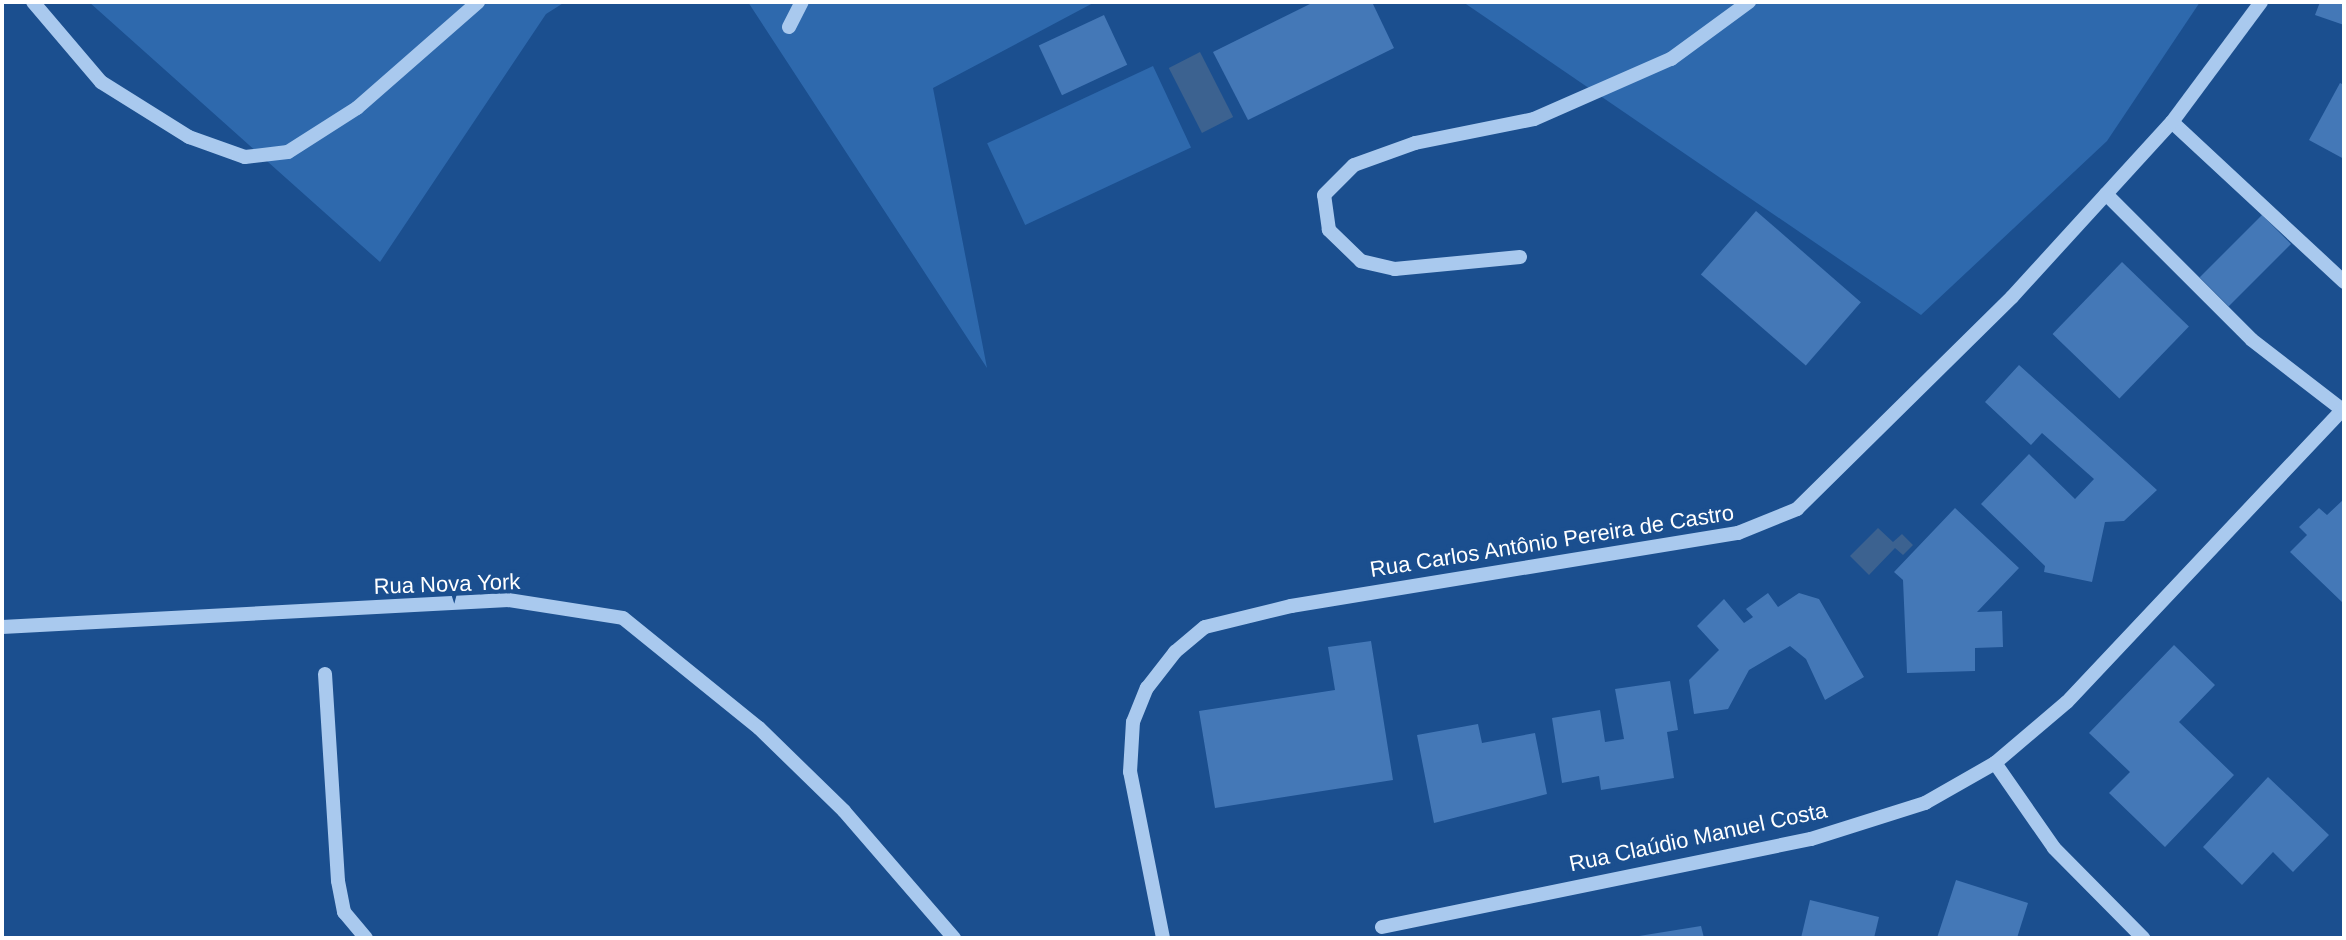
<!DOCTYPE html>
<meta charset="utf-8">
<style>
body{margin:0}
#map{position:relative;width:2346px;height:940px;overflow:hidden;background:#1b4f8f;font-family:Arial,sans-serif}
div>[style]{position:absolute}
.green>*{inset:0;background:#2e69ad;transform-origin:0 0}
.water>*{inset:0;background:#3c6290;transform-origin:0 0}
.building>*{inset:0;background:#4478b7;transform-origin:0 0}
.minor>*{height:14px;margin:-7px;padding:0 7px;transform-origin:7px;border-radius:7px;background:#a9c9ee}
span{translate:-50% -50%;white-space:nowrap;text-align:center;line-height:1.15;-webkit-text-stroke:8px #1b4f8f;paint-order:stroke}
.street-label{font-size:22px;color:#fff}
.frame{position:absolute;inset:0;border:4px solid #fff;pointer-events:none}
</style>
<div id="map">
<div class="green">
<div style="clip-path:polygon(89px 2px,565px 2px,546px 14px,380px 262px)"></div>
<div style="clip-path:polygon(748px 2px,1095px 2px,933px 88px,987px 368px)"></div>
<div style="clip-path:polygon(1463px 2px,2200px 2px,2107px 141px,1921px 315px)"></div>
<div style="left:1153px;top:66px;width:90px;height:183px;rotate:65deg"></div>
</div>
<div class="water">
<div style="left:1200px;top:52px;width:73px;height:35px;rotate:63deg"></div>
<div style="clip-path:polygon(1878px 528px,1893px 542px,1902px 534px,1913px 545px,1903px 555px,1895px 548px,1869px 575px,1850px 556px)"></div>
</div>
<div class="building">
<div style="clip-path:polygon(1314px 2px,1372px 2px,1394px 48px,1248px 120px,1213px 52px)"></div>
<div style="clip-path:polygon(2320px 2px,2344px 2px,2344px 25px,2315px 15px)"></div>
<div style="left:1104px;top:15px;width:55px;height:72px;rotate:65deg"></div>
<div style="clip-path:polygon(2340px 83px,2344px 85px,2344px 159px,2309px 140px)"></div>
<div style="left:1756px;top:211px;width:139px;height:84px;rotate:41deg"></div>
<div style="left:2262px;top:215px;width:41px;height:88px;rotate:45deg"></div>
<div style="left:2122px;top:262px;width:93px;height:100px;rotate:44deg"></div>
<div style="clip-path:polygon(2019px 365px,2157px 490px,2124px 521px,2105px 522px,2092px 582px,2044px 572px,2045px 566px,1981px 504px,2029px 454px,2075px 499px,2094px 479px,2042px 433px,2031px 445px,1985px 402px)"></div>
<div style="clip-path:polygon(2344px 499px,2344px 601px,2343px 603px,2290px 552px,2307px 535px,2299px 527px,2319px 508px,2327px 515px)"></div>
<div style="clip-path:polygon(1955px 508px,2019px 568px,1977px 612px,2002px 611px,2003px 647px,1975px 648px,1975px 671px,1907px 673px,1903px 580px,1894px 572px)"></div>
<div style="clip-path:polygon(1768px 593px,1778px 607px,1799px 593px,1819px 599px,1864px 677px,1825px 700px,1806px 659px,1790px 646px,1749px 670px,1728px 709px,1694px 714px,1689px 680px,1719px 650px,1697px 626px,1724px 599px,1744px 623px,1753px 617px,1746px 609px)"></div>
<div style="clip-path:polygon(1371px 641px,1393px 780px,1215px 808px,1199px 711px,1335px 690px,1328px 647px)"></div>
<div style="clip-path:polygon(2174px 645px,2215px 685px,2179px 722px,2234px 775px,2165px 847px,2109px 793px,2130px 772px,2089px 733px)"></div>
<div style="clip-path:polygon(1670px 681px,1678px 730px,1667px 732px,1674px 778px,1601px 790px,1599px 776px,1562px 783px,1552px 718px,1600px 710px,1605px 742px,1624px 739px,1615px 689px)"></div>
<div style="clip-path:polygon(1478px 724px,1482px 743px,1535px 733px,1547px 794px,1434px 823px,1417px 735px)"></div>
<div style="clip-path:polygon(2268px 777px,2329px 835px,2293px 872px,2273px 852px,2242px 885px,2203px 847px)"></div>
<div style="clip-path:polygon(1956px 880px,2028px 903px,2017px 938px,1937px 938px)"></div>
<div style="clip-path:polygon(1810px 900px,1879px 917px,1874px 938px,1801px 938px)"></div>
<div style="clip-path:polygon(1701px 926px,1704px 938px,1640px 938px,1639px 936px)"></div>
</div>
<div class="minor">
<div style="left:33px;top:2px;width:105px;rotate:49.6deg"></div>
<div style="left:101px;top:82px;width:104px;rotate:32deg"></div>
<div style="left:189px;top:137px;width:59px;rotate:19.7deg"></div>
<div style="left:245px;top:157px;width:43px;rotate:-6.6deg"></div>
<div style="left:288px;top:152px;width:82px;rotate:-32.5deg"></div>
<div style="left:357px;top:108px;width:161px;rotate:-41.2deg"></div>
<div style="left:789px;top:27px;width:28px;rotate:-63deg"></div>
<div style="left:2172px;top:122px;width:235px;rotate:42.9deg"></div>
<div style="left:2106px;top:194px;width:206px;rotate:45deg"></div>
<div style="left:2252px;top:340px;width:116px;rotate:37.7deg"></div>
<div style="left:1520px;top:257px;width:126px;rotate:174.5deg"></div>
<div style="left:1395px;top:269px;width:35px;rotate:-167deg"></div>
<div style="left:1361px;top:261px;width:45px;rotate:-135.9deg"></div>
<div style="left:1329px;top:230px;width:35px;rotate:-98deg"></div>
<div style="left:1324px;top:195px;width:42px;rotate:-45deg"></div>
<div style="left:1354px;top:165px;width:65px;rotate:-19.8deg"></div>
<div style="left:1415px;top:143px;width:121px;rotate:-11.4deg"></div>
<div style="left:1534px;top:119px;width:150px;rotate:-23.7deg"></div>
<div style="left:1671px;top:59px;width:97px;rotate:-36.2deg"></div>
<div style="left:2px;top:627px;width:507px;rotate:-3.05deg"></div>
<div style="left:508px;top:600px;width:116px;rotate:8.9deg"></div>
<div style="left:623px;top:618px;width:175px;rotate:39deg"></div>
<div style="left:759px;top:728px;width:119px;rotate:44.3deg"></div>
<div style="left:844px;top:811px;width:168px;rotate:49.1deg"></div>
<div style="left:325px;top:674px;width:207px;rotate:86.4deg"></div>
<div style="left:338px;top:881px;width:32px;rotate:79deg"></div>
<div style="left:344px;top:912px;width:34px;rotate:50deg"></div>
<div style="left:1995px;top:763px;width:103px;rotate:55.2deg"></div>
<div style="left:2054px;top:848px;width:127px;rotate:45.3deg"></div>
<div style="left:1382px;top:927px;width:438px;rotate:-11.6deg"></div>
<div style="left:1811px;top:839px;width:120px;rotate:-17.5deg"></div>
<div style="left:1925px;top:803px;width:81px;rotate:-29.7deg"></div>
<div style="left:1995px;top:763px;width:94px;rotate:-40.3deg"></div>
<div style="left:2067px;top:702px;width:404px;rotate:-46.7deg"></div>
<div style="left:1163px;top:938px;width:169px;rotate:-101.2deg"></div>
<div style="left:1130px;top:772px;width:50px;rotate:-86.6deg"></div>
<div style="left:1133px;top:722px;width:37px;rotate:-68deg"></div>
<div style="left:1147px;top:688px;width:46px;rotate:-52.1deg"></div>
<div style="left:1175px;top:652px;width:39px;rotate:-40deg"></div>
<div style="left:1205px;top:627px;width:89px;rotate:-13.7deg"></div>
<div style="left:1291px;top:606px;width:453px;rotate:-9.3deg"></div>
<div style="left:1738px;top:533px;width:64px;rotate:-22.1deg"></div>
<div style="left:1797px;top:509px;width:302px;rotate:-44.6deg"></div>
<div style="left:2012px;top:297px;width:237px;rotate:-47.6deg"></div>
<div style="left:2172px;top:122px;width:149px;rotate:-53.4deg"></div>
</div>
<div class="street-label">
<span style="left:1552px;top:541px;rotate:-9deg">Rua Carlos Antônio Pereira de Castro</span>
<span style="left:447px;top:584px;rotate:-2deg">Rua Nova York</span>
<span style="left:1698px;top:837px;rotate:-12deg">Rua Claúdio Manuel Costa</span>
</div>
<div class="frame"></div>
</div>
